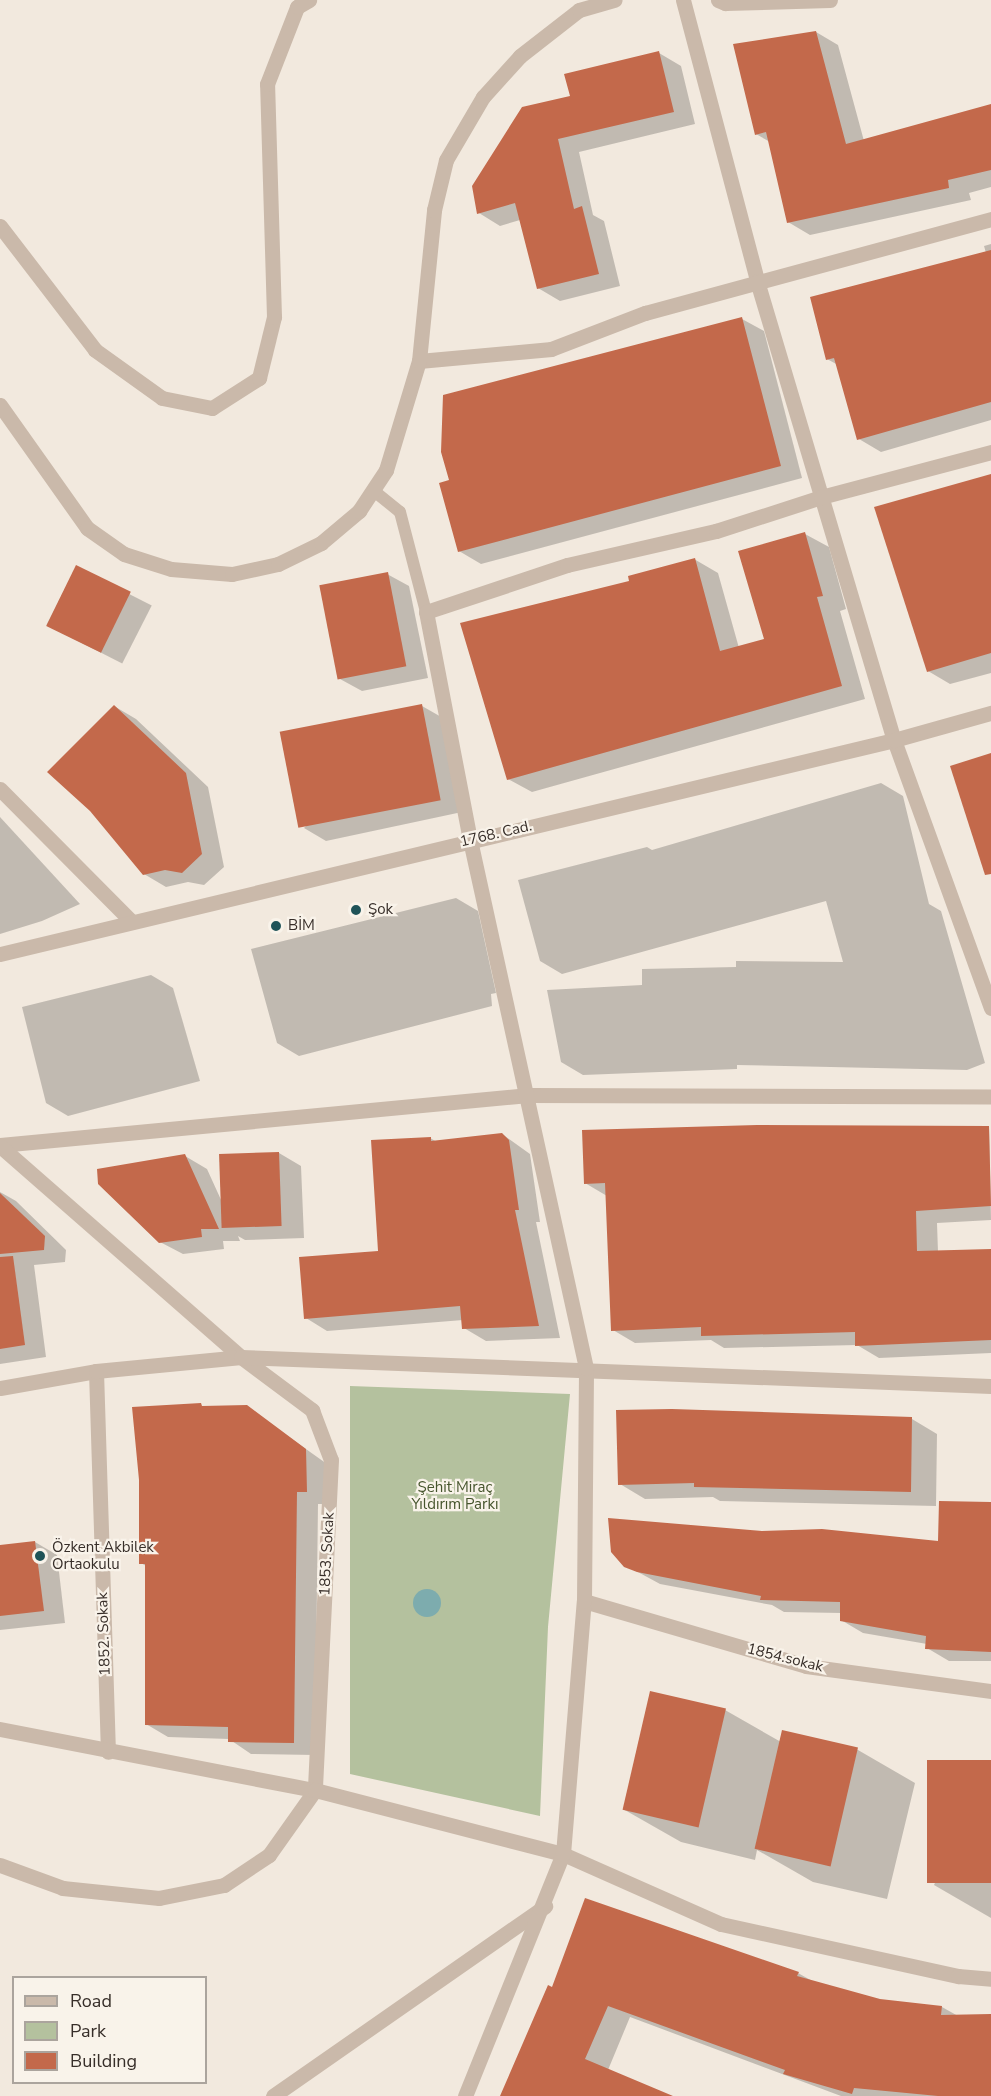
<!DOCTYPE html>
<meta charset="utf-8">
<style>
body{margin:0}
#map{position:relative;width:991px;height:2096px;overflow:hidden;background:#f2e9de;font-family:"Nunito Sans",sans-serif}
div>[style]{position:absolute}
.green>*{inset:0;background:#b4c19e}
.water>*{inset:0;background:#7dacae}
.round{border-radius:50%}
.shadow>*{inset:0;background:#0003;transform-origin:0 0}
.building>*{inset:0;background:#c3694b;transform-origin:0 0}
.lane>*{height:12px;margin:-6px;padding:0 6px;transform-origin:6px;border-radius:6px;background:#cab9aa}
.street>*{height:15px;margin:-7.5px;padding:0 7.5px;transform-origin:7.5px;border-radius:7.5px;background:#cab9aa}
.dots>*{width:16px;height:16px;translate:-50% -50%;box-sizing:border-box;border:3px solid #f9f3ea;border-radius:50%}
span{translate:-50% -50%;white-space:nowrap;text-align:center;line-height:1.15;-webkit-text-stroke:4.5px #f9f3ea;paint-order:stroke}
.street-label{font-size:15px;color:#372e29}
.poi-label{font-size:15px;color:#372e29}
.left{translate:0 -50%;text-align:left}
.park-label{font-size:15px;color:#46552d}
.legend{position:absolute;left:12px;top:1976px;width:195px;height:108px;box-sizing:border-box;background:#f9f3ea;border:2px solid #aba49d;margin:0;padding:8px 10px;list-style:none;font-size:18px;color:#372e29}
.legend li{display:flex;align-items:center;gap:12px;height:30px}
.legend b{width:30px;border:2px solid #aba49d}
</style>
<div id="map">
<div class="green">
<div style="clip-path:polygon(350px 1386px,570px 1394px,548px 1627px,540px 1816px,350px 1774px)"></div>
</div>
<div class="water">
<div class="round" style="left:413px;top:1589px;width:28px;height:28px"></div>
</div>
<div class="shadow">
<div style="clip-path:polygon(816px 32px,838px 45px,864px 141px,991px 107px,991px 187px,969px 193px,971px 200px,810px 235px,788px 222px,770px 142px,756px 134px)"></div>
<div style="clip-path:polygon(659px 53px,681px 66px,695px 124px,579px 152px,593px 215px,604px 221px,620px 286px,560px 301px,538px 288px,520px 220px,500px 226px,479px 213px,572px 97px)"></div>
<div style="clip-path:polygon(991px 244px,991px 420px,881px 452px,859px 439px,838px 365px,827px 359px,986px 253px,984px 246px)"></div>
<div style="clip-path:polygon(742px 319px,764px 331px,802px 478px,481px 564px,459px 551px,451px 481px)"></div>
<div style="clip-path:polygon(991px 475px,991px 673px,950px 684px,928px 671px)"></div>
<div style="clip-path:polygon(805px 534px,829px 547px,846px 609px,840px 611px,865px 699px,532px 792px,508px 779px,631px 582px,694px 559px,718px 573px,739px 648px,765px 640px)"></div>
<div style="left:76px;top:567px;width:85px;height:65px;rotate:27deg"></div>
<div style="clip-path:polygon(387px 574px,409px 586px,428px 678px,362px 691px,340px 679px)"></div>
<div style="clip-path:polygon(114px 706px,136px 719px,208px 787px,224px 867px,204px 885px,188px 882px,166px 887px,144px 874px)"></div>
<div style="clip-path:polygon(422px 706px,443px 718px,462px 812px,326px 841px,304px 828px)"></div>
<div style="clip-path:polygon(881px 783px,903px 796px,929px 904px,941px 911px,985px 1063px,967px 1070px,737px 1065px,737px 1069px,583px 1075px,561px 1062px,547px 990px,642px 985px,642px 969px,736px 967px,736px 961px,843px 962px,826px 901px,562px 974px,540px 961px,518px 880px,647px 847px,652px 850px)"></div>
<div style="clip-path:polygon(0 817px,80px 904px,42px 921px,0 934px)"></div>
<div style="clip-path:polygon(456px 898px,478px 911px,496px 993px,491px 994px,492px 1006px,299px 1056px,277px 1043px,251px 949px)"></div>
<div style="clip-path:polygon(151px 975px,173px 988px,200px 1081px,68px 1116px,46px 1103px,22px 1007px)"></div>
<div style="clip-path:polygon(989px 1127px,991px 1220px,937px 1223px,938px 1252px,991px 1250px,991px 1353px,879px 1358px,857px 1345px,724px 1348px,711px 1340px,635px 1343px,613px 1330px,607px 1196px,585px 1183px)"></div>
<div style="clip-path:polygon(502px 1134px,530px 1154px,540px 1222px,536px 1222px,560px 1338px,486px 1341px,464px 1328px,463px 1320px,327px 1331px,306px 1318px,380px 1252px,430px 1138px,437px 1142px)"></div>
<div style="clip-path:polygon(279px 1153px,301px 1166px,304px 1238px,245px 1240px,238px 1236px,240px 1241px,223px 1241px,224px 1249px,183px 1254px,160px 1242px,185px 1156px,207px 1169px,222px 1202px,220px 1155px)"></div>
<div style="clip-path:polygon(0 1192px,16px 1201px,66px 1250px,65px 1262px,34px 1265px,46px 1357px,0 1364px)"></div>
<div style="clip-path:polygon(247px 1407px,327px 1464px,329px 1504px,318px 1504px,315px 1755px,251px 1754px,229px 1739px,168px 1737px,146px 1724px,146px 1566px,141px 1563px)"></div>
<div style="clip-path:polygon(912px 1419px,937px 1434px,936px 1506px,720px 1501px,713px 1497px,645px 1499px,620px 1484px)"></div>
<div style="clip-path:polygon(991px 1503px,991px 1661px,949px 1661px,927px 1648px,927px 1644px,863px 1633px,841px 1620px,841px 1613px,784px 1612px,772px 1605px,660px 1584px,625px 1565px,762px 1532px,939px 1543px)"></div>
<div style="clip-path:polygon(35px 1542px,57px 1555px,65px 1623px,0 1630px,0 1546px)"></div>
<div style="clip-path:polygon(725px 1710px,781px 1742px,783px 1732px,858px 1750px,915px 1783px,887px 1899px,813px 1882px,757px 1850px,755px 1860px,681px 1842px,623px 1809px)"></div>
<div style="clip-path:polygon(991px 1762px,991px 1918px,934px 1885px)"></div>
<div style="clip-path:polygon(798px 1973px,814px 1982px,879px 2001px,942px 2007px,958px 2016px,991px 2015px,991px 2096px,841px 2096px,630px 2017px,608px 2070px,670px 2096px,501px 2096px,553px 1989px)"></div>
</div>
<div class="building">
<div style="clip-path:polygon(816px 31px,846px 144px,991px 104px,991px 170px,948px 180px,949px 188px,787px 223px,766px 132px,755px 135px,733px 44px)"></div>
<div style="clip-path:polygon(659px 51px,674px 112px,558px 139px,574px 209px,582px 206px,599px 274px,537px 289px,515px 203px,477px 214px,472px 186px,522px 107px,570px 96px,564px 74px)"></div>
<div style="clip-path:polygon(991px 250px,991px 402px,857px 440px,834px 358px,826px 360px,810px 297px)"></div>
<div style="clip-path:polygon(742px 317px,781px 466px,458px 552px,439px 483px,449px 480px,441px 452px,443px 395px)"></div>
<div style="clip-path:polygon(991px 474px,991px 653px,927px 672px,874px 507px)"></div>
<div style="clip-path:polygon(805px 532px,823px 596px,817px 597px,842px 686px,507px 780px,460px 623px,629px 581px,628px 576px,695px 558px,720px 651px,764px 639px,738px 551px)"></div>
<div style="left:76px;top:565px;width:61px;height:68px;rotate:26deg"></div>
<div style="left:388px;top:572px;width:96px;height:70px;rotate:79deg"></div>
<div style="left:422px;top:704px;width:98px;height:145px;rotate:79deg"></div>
<div style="clip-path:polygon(114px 705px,186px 773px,202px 854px,182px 873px,165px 870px,143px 875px,90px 811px,47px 772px)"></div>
<div style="clip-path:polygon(991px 753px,991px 874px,985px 875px,950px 766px)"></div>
<div style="clip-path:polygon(757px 1125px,989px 1126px,991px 1206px,916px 1211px,917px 1251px,991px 1249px,991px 1340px,855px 1346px,855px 1332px,701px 1336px,701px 1327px,611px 1331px,605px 1183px,584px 1184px,582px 1130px)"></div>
<div style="clip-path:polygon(502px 1133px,509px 1140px,519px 1210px,515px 1210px,539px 1326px,462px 1329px,460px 1306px,304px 1319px,299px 1257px,378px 1251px,371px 1140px,431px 1137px,431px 1141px)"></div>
<div style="left:279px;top:1152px;width:74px;height:60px;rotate:88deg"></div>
<div style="clip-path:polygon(185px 1154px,219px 1229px,201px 1229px,202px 1237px,159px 1243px,98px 1184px,97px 1169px)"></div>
<div style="clip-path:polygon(0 1193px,45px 1236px,44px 1250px,0 1254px)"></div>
<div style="clip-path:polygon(13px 1256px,25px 1345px,0 1349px,0 1257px)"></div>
<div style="clip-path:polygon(201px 1403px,202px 1406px,247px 1405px,306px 1449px,307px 1492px,297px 1492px,294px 1743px,228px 1742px,228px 1727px,145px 1725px,145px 1564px,139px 1564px,139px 1480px,132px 1407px)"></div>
<div style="clip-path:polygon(672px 1409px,912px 1417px,911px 1492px,694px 1487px,694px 1483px,618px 1485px,616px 1410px)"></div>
<div style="clip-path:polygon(939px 1501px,991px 1502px,991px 1652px,925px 1649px,926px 1636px,840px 1621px,840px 1602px,760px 1600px,761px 1596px,637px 1572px,624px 1567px,611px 1552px,608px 1518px,762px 1531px,822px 1529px,938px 1541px)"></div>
<div style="clip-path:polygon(35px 1541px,44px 1611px,0 1616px,0 1545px)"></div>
<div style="left:650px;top:1691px;width:78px;height:122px;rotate:13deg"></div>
<div style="left:782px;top:1730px;width:78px;height:122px;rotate:13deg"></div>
<div style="left:991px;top:1760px;width:123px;height:64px;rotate:90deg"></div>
<div style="clip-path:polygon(585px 1898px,799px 1972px,797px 1976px,880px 1999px,942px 2006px,941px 2015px,991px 2014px,991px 2096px,938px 2096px,854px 2088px,852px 2094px,783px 2074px,785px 2070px,608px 2006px,585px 2059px,673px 2096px,500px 2096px,548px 1985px,552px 1987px)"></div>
</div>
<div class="lane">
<div style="left:374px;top:491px;width:33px;rotate:39deg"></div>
<div style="left:400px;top:512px;width:103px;rotate:75.4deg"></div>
</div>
<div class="street">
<div style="left:683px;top:0;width:291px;rotate:75.2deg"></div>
<div style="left:757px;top:281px;width:479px;rotate:73.4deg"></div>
<div style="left:894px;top:740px;width:285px;rotate:70.1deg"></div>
<div style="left:718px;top:0;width:8px;rotate:23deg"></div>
<div style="left:725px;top:3px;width:105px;rotate:-1.6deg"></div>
<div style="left:0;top:226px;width:156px;rotate:52.5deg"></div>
<div style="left:95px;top:350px;width:82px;rotate:35.6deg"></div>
<div style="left:162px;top:398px;width:51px;rotate:11.3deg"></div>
<div style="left:212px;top:408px;width:56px;rotate:-32.6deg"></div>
<div style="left:259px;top:378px;width:63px;rotate:-76.2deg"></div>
<div style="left:274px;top:317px;width:233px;rotate:-91.7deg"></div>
<div style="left:267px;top:84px;width:83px;rotate:-68.7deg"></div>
<div style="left:297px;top:7px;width:14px;rotate:-30deg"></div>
<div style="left:419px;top:361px;width:133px;rotate:-5.2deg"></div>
<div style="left:551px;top:349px;width:101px;rotate:-21deg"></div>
<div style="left:645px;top:313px;width:359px;rotate:-15.2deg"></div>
<div style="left:0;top:405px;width:151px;rotate:54.7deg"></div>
<div style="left:87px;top:528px;width:45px;rotate:35.1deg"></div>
<div style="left:124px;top:554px;width:49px;rotate:17.7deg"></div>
<div style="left:171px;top:569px;width:61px;rotate:4.7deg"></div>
<div style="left:232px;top:574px;width:47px;rotate:-12.3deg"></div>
<div style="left:278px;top:564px;width:48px;rotate:-26deg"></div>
<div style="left:321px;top:543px;width:50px;rotate:-40.1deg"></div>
<div style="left:359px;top:511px;width:49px;rotate:-56.6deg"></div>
<div style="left:386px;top:470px;width:114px;rotate:-73.2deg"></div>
<div style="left:419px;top:361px;width:152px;rotate:-84.3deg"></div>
<div style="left:434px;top:210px;width:51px;rotate:-76.5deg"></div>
<div style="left:446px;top:160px;width:73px;rotate:-59.6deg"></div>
<div style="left:483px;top:97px;width:55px;rotate:-47.9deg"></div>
<div style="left:520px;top:56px;width:75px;rotate:-37.9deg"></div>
<div style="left:579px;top:10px;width:37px;rotate:-16deg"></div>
<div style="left:0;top:789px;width:187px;rotate:45.2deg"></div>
<div style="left:0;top:954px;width:919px;rotate:-13.46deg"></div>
<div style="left:894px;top:740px;width:101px;rotate:-15.6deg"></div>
<div style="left:0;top:1145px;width:531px;rotate:-5.4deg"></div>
<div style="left:529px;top:1095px;width:462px;rotate:0.2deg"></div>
<div style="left:0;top:1146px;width:320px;rotate:41.2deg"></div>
<div style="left:241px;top:1357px;width:89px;rotate:36.7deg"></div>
<div style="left:312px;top:1410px;width:53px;rotate:69.2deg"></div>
<div style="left:331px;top:1460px;width:330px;rotate:92.8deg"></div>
<div style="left:315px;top:1790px;width:80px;rotate:125.3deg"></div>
<div style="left:269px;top:1855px;width:54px;rotate:146.3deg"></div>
<div style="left:224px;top:1885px;width:66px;rotate:168.7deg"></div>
<div style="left:159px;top:1898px;width:97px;rotate:-174.1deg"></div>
<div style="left:63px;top:1888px;width:67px;rotate:-159.9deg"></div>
<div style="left:96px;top:1371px;width:381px;rotate:88.2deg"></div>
<div style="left:0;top:1388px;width:97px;rotate:-10deg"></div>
<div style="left:96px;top:1371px;width:146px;rotate:-5.5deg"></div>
<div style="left:241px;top:1357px;width:751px;rotate:2.21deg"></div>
<div style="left:584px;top:1601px;width:231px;rotate:16.3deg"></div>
<div style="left:806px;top:1666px;width:187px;rotate:7.7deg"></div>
<div style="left:0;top:1729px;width:321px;rotate:11deg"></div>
<div style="left:315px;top:1790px;width:256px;rotate:14.5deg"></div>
<div style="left:563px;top:1854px;width:173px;rotate:23.9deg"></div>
<div style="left:721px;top:1924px;width:243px;rotate:12.4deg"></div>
<div style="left:958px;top:1976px;width:33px;rotate:5deg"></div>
<div style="left:273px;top:2096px;width:332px;rotate:-34.9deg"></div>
<div style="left:465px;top:2096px;width:261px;rotate:-68deg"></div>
<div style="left:563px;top:1854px;width:254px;rotate:-85.3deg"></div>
<div style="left:584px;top:1601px;width:233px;rotate:-89.5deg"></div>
<div style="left:586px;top:1368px;width:541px;rotate:-102.39deg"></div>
<div style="left:470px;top:840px;width:232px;rotate:-100.9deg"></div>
<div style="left:426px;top:612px;width:149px;rotate:-18.4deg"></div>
<div style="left:567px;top:565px;width:153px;rotate:-12.9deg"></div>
<div style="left:716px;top:531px;width:110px;rotate:-17.9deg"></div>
<div style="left:821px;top:497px;width:176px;rotate:-14.8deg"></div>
</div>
<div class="dots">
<div style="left:356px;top:910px;background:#1f5358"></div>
<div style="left:276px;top:926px;background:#1f5358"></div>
<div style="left:40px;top:1556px;background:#1f5358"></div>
</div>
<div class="street-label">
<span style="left:496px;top:834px;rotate:-13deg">1768. Cad.</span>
<span style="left:327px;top:1554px;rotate:-87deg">1853. Sokak</span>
<span style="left:104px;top:1634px;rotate:-92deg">1852. Sokak</span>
<span style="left:785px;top:1658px;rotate:14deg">1854.sokak</span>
</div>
<div class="poi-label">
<span class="left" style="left:368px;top:910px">Şok</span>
<span class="left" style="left:288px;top:926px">BİM</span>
<span class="left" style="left:52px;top:1556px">Özkent Akbilek<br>Ortaokulu</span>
</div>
<div class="park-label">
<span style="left:455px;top:1496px">Şehit Miraç<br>Yıldırım Parkı</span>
</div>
<ul class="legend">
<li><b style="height:8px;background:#cab9aa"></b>Road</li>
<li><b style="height:16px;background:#b4c19e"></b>Park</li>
<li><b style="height:16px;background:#c3694b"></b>Building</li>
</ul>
</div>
